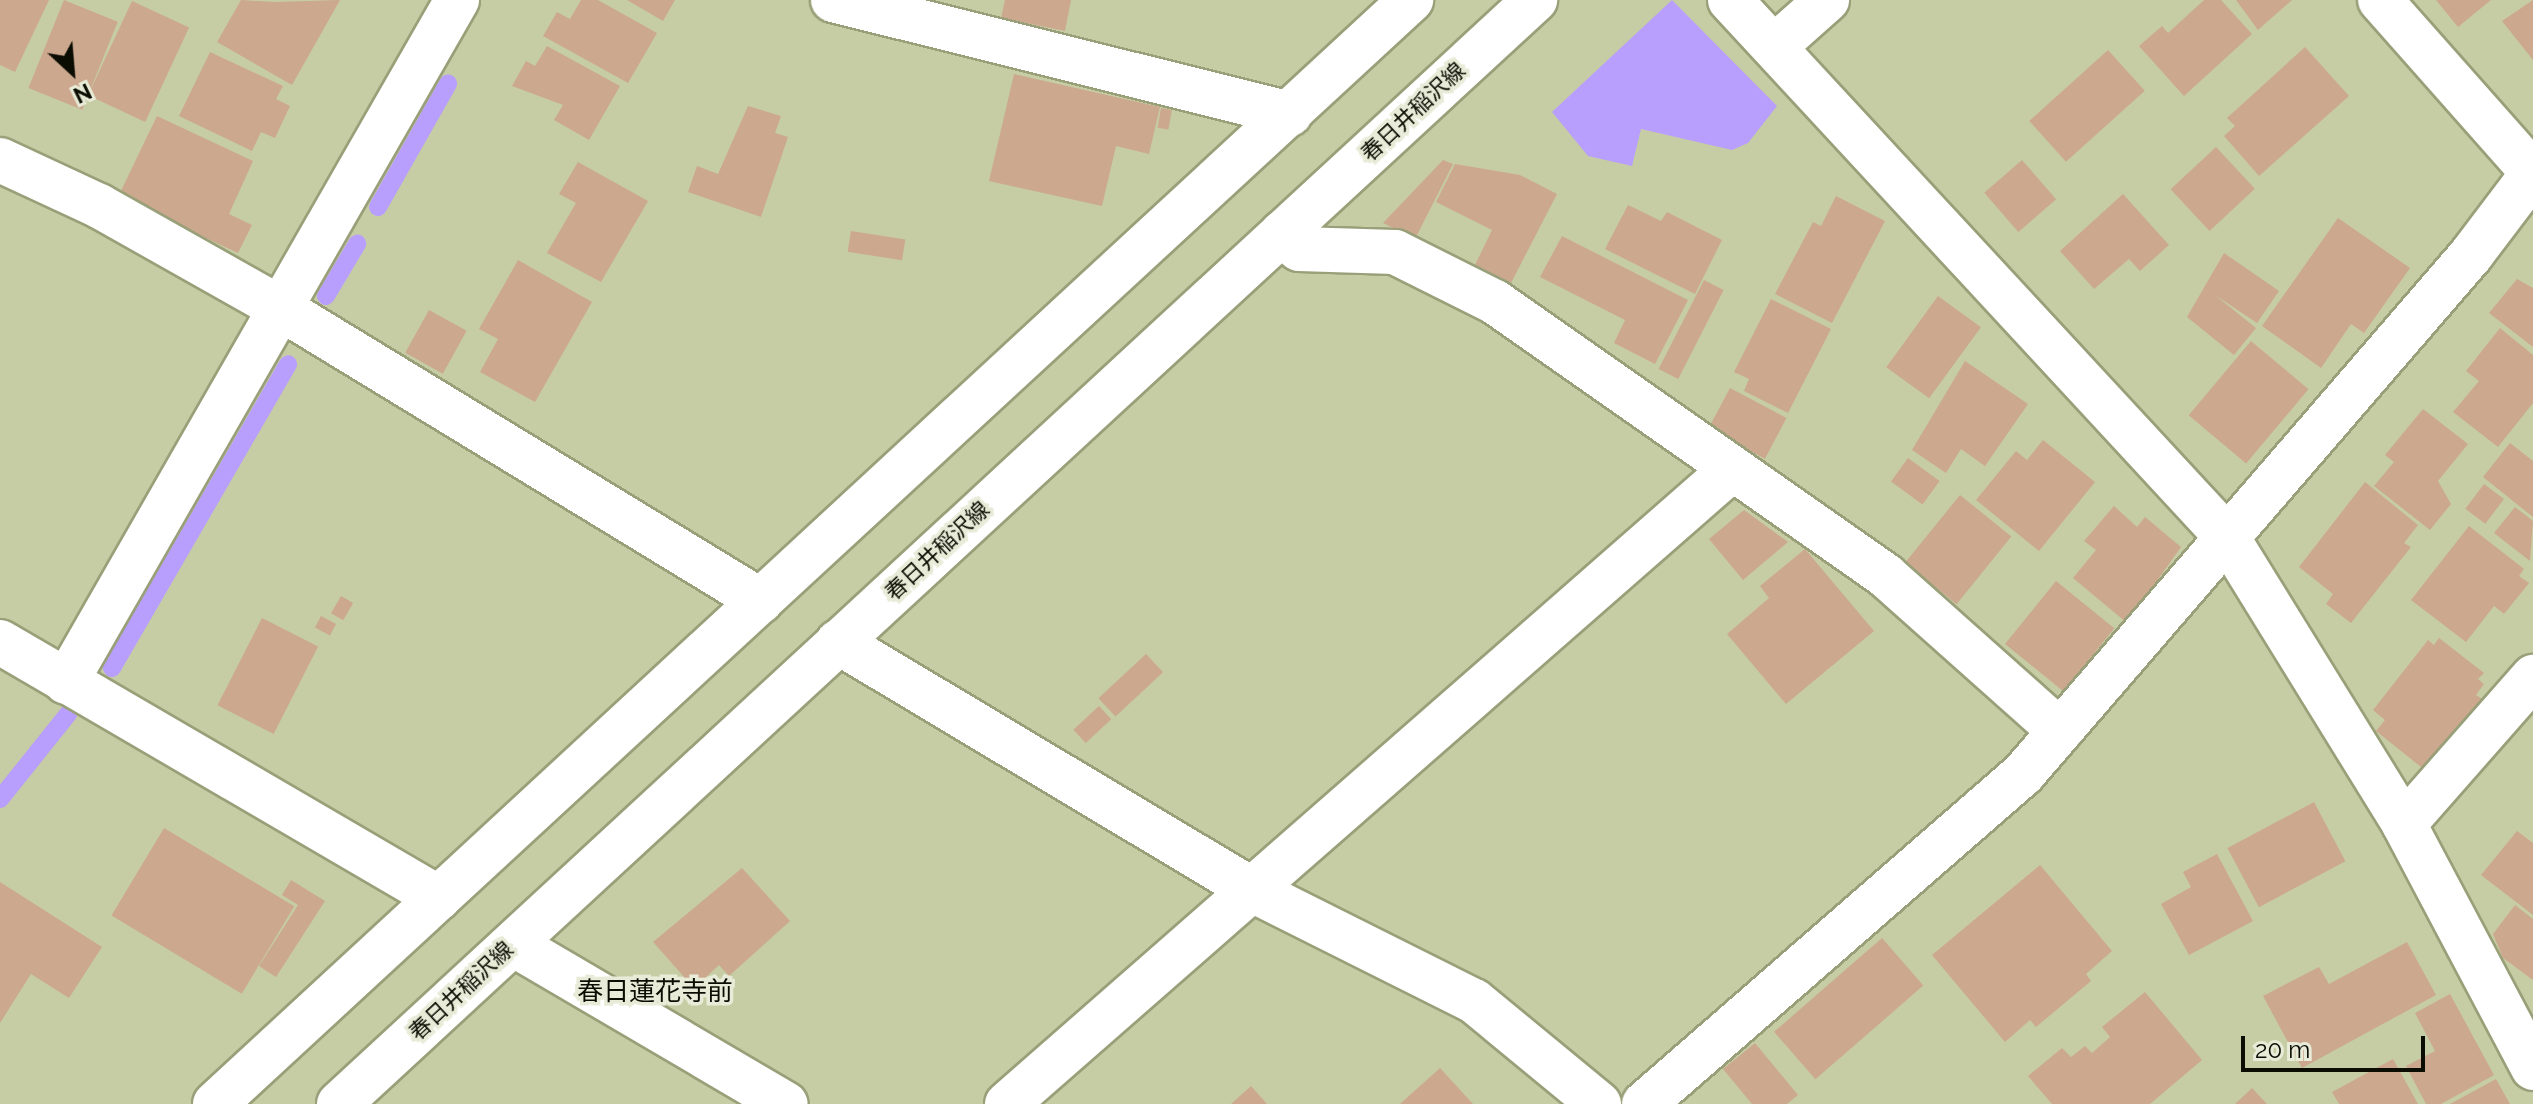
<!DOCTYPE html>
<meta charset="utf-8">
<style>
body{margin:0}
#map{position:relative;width:2533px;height:1104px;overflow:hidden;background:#c6cda4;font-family:Raleway,"Noto Sans JP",sans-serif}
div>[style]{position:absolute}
.water>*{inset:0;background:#b99ffd}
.stream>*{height:18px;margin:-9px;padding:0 9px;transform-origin:9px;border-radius:9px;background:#b99ffd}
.building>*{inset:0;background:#cca88f;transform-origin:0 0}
.roads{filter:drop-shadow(2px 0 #99a079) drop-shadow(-2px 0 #99a079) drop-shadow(0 2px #99a079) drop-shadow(0 -2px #99a079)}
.minor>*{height:44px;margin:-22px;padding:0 22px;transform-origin:22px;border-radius:22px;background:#fff}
.major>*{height:44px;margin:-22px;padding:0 22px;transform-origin:22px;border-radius:22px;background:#fff}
span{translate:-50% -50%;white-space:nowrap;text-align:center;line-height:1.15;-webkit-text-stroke:7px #e7ebd7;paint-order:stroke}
.street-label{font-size:22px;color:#0c0d02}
.quarter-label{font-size:26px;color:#0c0d02}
.north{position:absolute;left:32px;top:32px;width:80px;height:80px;-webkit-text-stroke:6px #e7ebd7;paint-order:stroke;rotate:154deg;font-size:22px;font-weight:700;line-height:32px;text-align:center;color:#0c0d02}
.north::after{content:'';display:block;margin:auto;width:28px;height:36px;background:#0c0d02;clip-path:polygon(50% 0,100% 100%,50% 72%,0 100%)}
.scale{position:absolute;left:2241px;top:1036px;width:184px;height:36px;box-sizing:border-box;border:4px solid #0c0d02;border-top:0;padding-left:10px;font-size:24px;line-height:28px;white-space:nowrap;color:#0c0d02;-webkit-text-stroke:6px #e7ebd7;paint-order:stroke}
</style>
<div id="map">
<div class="water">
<div style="clip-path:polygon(1672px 0,1777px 106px,1748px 143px,1732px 150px,1641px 129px,1632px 166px,1588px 156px,1552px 112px)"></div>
</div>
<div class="stream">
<div style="left:378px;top:207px;width:142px;rotate:-60.4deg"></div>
<div style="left:326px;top:296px;width:61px;rotate:-59.2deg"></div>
<div style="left:112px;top:668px;width:351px;rotate:-59.9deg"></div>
<div style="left:0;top:799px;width:109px;rotate:-51.3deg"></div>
</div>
<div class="building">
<div style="clip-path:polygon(0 0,49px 0,15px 72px,0 65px)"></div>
<div style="left:64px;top:0;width:58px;height:95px;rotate:22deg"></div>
<div style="clip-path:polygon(241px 0,275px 2px,340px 0,292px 85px,217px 42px)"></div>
<div style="clip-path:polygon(581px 0,598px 0,657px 33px,628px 83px,543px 36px,557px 12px,570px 19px)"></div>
<div style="clip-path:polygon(627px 0,675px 0,663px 21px)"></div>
<div style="clip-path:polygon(1005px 0,1071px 0,1065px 31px,1001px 18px)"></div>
<div style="clip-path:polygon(2204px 0,2221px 0,2252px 34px,2184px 96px,2139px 46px,2162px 26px,2168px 33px)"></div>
<div style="clip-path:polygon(2236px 0,2292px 0,2258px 30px)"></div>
<div style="clip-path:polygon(2436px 0,2491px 0,2458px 27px)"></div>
<div style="clip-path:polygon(2533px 0,2533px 60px,2502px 21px)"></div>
<div style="left:132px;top:1px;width:63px;height:104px;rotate:25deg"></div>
<div style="clip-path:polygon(547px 46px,620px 86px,589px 140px,554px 120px,563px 105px,512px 86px,526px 61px,535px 66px)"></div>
<div style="clip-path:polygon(2305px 47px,2349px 96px,2259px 176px,2224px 136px,2235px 126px,2227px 118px)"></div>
<div style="left:2108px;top:50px;width:55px;height:106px;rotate:48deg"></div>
<div style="clip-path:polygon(210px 52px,283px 86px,276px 99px,290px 106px,275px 138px,261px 132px,252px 151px,179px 116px)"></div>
<div style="clip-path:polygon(1014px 74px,1160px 107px,1149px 154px,1116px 146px,1102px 206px,989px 181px)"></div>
<div style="clip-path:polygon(748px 106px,781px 116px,775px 133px,788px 137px,761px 217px,688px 192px,697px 166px,718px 174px)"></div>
<div style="left:1161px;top:108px;width:11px;height:20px;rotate:10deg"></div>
<div style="clip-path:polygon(157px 116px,253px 161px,229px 214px,252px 225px,238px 253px,118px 197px)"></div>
<div style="left:2216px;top:147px;width:57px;height:62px;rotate:47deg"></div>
<div style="clip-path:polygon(1443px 160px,1453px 164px,1415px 239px,1383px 223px)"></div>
<div style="left:2022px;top:160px;width:52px;height:50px;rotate:49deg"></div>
<div style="clip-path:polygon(578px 162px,648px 201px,601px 282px,547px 253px,576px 203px,559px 194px)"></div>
<div style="clip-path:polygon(1455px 164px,1520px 175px,1557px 194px,1511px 283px,1475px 265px,1492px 230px,1436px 202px)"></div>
<div style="clip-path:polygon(2123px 194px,2169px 245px,2140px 271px,2129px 259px,2094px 289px,2060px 251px)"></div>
<div style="clip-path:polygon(1836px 196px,1885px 221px,1832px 323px,1775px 294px,1813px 222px,1821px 226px)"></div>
<div style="clip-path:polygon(1628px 205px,1661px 221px,1667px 212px,1722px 240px,1695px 294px,1605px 249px)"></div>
<div style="clip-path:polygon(2338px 218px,2410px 268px,2364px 333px,2351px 324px,2321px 368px,2262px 326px)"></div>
<div style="left:851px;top:231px;width:55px;height:21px;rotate:9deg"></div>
<div style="clip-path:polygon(1562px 236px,1688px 300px,1655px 364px,1614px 343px,1625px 320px,1540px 277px)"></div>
<div style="clip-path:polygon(2224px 253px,2279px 291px,2257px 323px,2215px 295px,2256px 328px,2234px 355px,2187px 317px)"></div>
<div style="clip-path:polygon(518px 260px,592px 302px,535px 402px,480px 372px,498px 339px,479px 329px)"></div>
<div style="clip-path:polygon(2517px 279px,2533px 288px,2533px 347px,2489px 313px)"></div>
<div style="left:1704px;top:280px;width:22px;height:100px;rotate:27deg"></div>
<div style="left:1938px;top:296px;width:53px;height:88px;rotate:36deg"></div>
<div style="clip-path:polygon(1771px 299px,1831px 329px,1788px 413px,1744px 391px,1749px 379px,1734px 372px)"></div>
<div style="left:429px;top:310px;width:43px;height:49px;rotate:29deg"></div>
<div style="clip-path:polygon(2500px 328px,2533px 355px,2533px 403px,2498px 447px,2453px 412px,2479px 381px,2466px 371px)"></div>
<div style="left:2251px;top:341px;width:75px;height:97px;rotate:40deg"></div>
<div style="clip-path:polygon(1965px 361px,2028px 404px,1985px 466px,1961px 449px,1946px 473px,1912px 450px)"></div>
<div style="left:1730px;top:388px;width:64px;height:46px;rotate:28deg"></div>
<div style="clip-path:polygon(2423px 409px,2468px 444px,2438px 481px,2451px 504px,2430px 530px,2374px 486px,2394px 462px,2385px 455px)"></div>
<div style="clip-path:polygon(2043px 440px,2095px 482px,2039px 551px,1976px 500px,2016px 451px,2027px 460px)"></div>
<div style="clip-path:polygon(2510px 443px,2533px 461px,2533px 517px,2483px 477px)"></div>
<div style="left:1908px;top:458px;width:39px;height:29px;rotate:36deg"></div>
<div style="clip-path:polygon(2365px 482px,2418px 525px,2404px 543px,2411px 547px,2351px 623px,2326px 604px,2333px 594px,2299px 567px)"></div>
<div style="left:2484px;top:484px;width:25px;height:31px;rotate:37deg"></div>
<div style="left:1960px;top:495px;width:66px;height:87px;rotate:39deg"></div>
<div style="clip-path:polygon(2114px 506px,2137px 527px,2145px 517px,2181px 547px,2127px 623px,2073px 578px,2096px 550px,2084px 541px)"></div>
<div style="clip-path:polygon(2515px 507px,2533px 521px,2530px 561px,2494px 533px)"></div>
<div style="clip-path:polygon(1744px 510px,1788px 542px,1743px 580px,1709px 539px)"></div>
<div style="clip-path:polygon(2469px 526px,2524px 569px,2519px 576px,2529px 583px,2504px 614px,2494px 606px,2466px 642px,2411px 600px)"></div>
<div style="clip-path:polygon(1805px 549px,1874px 631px,1786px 704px,1727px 634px,1769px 598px,1760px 586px)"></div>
<div style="left:2056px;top:581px;width:75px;height:81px;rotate:39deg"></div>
<div style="left:341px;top:596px;width:14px;height:20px;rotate:30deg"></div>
<div style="left:321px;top:616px;width:17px;height:13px;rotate:28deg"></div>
<div style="left:262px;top:618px;width:63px;height:98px;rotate:27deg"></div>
<div style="clip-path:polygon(2439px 638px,2484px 673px,2478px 679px,2484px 684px,2476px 695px,2482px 699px,2426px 771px,2376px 731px,2385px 720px,2373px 710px,2428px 640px,2434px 645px)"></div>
<div style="left:1146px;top:654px;width:25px;height:65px;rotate:47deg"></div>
<div style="left:1099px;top:706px;width:18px;height:35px;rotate:47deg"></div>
<div style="left:2314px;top:802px;width:67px;height:98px;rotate:62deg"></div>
<div style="left:164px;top:828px;width:152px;height:102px;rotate:31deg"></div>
<div style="clip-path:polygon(2517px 831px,2533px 843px,2533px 915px,2481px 875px)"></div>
<div style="clip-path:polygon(2217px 854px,2253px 921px,2189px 955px,2161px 904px,2191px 887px,2183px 872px)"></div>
<div style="clip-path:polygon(2040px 865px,2112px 951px,2086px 974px,2091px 981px,2036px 1027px,2030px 1020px,2005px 1042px,1932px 955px)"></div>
<div style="clip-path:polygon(742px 868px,790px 921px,729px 976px,719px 965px,694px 988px,653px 942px)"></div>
<div style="clip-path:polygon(291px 880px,325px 901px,276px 977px,259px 966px,298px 905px,282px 895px)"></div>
<div style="clip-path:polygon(0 882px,102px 947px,69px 998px,31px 974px,0 1023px)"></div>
<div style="clip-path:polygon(2515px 905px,2533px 919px,2533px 980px,2503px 958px,2493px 934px)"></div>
<div style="left:1882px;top:938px;width:63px;height:143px;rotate:49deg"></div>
<div style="clip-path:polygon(2407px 942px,2436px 995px,2302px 1068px,2263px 996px,2319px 967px,2329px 984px)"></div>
<div style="clip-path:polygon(2145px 992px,2202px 1060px,2150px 1104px,2052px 1104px,2028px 1076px,2062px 1048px,2071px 1057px,2085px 1046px,2092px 1053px,2110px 1037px,2102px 1027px)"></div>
<div style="clip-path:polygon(2450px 994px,2494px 1075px,2441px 1104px,2426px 1104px,2406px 1066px,2435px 1051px,2415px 1013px)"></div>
<div style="clip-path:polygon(1755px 1043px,1798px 1095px,1787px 1104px,1752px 1104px,1723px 1069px)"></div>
<div style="clip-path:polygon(2393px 1059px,2418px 1104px,2339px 1104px,2332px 1092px)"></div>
<div style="clip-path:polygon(1440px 1068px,1473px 1104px,1400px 1104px)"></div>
<div style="clip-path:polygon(2496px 1079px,2510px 1104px,2450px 1104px)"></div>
<div style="clip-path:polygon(1251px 1086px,1267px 1104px,1231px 1104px)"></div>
<div style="clip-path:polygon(2252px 1088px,2267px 1104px,2235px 1104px)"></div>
</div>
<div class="roads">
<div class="minor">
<div style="left:833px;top:0;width:471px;rotate:14deg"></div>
<div style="left:1730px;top:0;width:732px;rotate:47.22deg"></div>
<div style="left:2227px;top:537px;width:337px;rotate:58.3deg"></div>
<div style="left:2404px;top:824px;width:276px;rotate:62.1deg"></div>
<div style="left:2380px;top:0;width:231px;rotate:48.5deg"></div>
<div style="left:1774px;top:47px;width:71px;rotate:-41.6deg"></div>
<div style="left:0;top:160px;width:109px;rotate:24.9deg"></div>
<div style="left:99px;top:206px;width:208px;rotate:29.4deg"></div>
<div style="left:280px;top:308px;width:563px;rotate:31.35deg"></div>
<div style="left:1282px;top:233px;width:23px;rotate:43deg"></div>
<div style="left:1299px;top:249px;width:96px;rotate:1.8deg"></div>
<div style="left:1395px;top:252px;width:112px;rotate:26.6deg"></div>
<div style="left:1495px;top:302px;width:477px;rotate:35deg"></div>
<div style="left:1886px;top:576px;width:233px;rotate:41.7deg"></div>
<div style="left:0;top:642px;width:508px;rotate:30.25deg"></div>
<div style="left:838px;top:642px;width:483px;rotate:30.9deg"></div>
<div style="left:1252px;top:890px;width:248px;rotate:26.6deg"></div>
<div style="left:1474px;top:1001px;width:162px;rotate:39.5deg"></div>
<div style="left:66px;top:682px;width:786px;rotate:-60.17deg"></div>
<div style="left:2404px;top:824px;width:196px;rotate:-48.7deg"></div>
<div style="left:513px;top:944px;width:316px;rotate:30.4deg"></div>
<div style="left:1007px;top:1104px;width:964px;rotate:-41.21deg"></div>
<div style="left:1644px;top:1104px;width:503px;rotate:-41.05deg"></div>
<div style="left:2023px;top:774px;width:686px;rotate:-49.2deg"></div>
<div style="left:2471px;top:255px;width:103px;rotate:-52.9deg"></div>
</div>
<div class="major">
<div style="left:215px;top:1104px;width:1628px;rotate:-42.71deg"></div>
<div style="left:339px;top:1104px;width:1628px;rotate:-42.71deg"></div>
</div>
</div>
<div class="street-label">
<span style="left:1413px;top:112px;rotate:-43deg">春日井稲沢線</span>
<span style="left:937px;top:551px;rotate:-43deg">春日井稲沢線</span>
<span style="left:461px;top:991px;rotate:-43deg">春日井稲沢線</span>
</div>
<div class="quarter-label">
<span style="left:655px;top:992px">春日蓮花寺前</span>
</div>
<div class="north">N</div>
<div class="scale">20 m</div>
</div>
